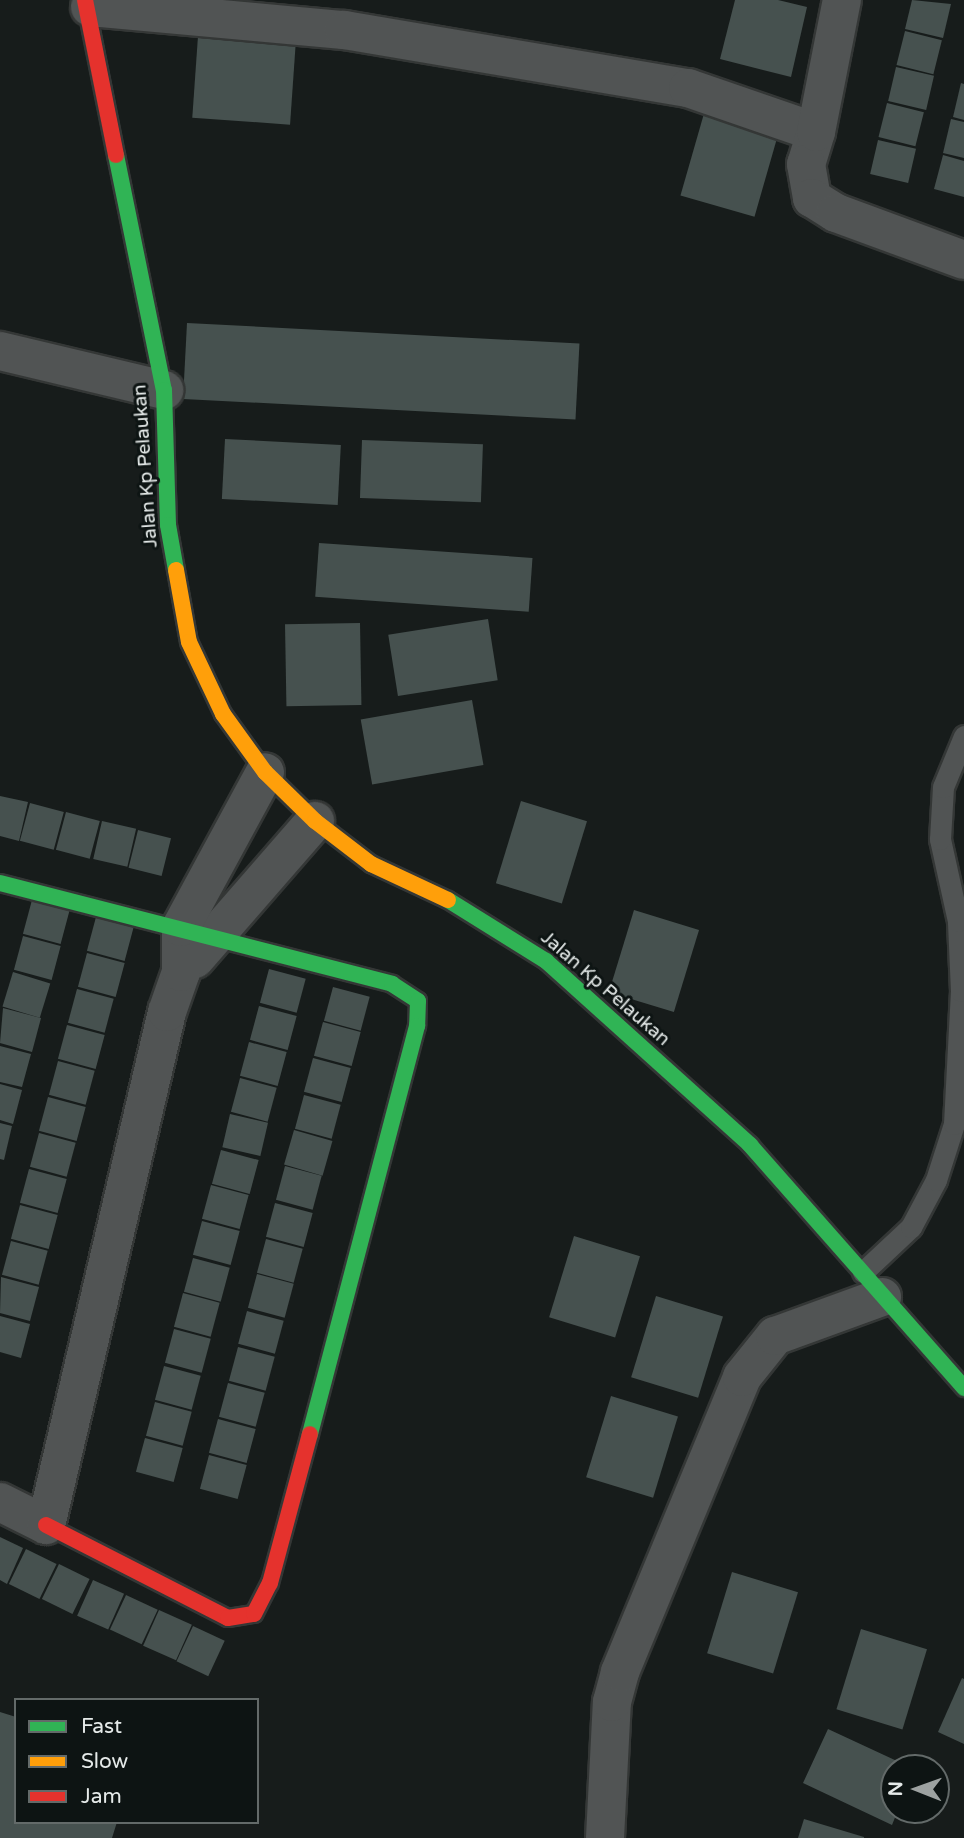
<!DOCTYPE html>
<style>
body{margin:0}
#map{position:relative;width:964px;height:1838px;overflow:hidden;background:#171c1b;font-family:"Varela Round",sans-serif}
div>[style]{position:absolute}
.building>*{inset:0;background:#46514f;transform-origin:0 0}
.roads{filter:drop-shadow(2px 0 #343736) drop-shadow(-2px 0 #343736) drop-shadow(0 2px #343736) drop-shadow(0 -2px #343736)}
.lane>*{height:21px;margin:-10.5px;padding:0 10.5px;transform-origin:10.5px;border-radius:10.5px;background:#515454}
.street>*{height:38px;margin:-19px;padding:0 19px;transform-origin:19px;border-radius:19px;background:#515454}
.fast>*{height:16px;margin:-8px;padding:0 8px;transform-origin:8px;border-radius:8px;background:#30b455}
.slow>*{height:16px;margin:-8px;padding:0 8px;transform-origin:8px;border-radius:8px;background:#ff9f0a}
.jam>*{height:16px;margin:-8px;padding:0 8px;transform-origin:8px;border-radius:8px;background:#e5322d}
span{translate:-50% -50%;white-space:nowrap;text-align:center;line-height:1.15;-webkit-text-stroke:6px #0d1413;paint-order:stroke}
.street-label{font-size:19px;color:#e5eae9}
.legend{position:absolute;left:14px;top:1698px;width:245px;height:126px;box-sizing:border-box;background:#0d1413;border:2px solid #636a69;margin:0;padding:9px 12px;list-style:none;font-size:21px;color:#e5eae9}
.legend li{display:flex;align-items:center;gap:14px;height:35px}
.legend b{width:35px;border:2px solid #636a69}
.north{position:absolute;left:880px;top:1754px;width:70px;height:70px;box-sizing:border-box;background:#0d1413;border:2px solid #636a69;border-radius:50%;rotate:271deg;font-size:19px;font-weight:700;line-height:28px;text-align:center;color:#e5eae9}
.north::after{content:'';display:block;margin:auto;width:24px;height:32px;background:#9da2a1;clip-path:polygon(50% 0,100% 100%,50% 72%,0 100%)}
</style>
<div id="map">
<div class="building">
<div style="clip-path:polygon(735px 0,778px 0,807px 7px,791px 77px,720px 59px)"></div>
<div style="clip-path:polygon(912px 0,951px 4px,943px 38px,905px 29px)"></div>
<div style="left:905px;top:31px;width:38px;height:35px;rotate:14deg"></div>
<div style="left:198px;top:36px;width:98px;height:82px;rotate:4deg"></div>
<div style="left:896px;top:67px;width:39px;height:35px;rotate:13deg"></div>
<div style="clip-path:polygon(961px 83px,964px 84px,964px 120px,953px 117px)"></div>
<div style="left:887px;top:103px;width:38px;height:35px;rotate:14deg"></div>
<div style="left:705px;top:110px;width:77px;height:89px;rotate:16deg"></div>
<div style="clip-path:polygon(951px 119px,964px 122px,964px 158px,943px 153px)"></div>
<div style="left:878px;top:140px;width:39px;height:35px;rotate:13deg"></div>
<div style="clip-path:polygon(943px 155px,964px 161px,964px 197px,934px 189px)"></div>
<div style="left:187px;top:323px;width:393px;height:76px;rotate:3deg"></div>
<div style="left:225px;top:439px;width:116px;height:60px;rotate:3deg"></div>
<div style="left:362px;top:440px;width:121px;height:58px;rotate:2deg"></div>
<div style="left:319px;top:543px;width:214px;height:54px;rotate:4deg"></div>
<div style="left:488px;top:619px;width:62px;height:101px;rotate:81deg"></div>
<div style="left:360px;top:623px;width:82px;height:75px;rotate:89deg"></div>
<div style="left:472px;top:700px;width:66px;height:113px;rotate:80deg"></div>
<div style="clip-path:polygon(0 796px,28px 802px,19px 841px,0 836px)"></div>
<div style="left:521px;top:801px;width:69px;height:86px;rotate:17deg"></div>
<div style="left:30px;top:803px;width:35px;height:39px;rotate:15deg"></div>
<div style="left:66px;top:812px;width:35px;height:39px;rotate:15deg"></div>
<div style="left:102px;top:821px;width:35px;height:39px;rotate:13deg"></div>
<div style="left:138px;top:830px;width:34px;height:39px;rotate:14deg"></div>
<div style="left:32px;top:900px;width:39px;height:35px;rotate:15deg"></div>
<div style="left:634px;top:910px;width:68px;height:86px;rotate:17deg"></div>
<div style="left:96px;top:917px;width:39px;height:35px;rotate:15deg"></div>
<div style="left:23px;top:936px;width:39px;height:35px;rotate:15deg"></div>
<div style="left:87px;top:953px;width:39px;height:35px;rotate:15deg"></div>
<div style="left:269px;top:969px;width:38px;height:35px;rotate:15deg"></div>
<div style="left:13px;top:972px;width:39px;height:36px;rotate:17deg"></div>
<div style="left:333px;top:987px;width:38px;height:35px;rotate:15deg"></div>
<div style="left:77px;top:989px;width:38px;height:35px;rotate:15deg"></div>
<div style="left:259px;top:1006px;width:39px;height:35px;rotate:15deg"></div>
<div style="clip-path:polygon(3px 1008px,41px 1018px,32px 1052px,0 1043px)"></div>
<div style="left:323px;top:1022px;width:39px;height:35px;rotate:15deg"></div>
<div style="left:67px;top:1025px;width:39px;height:35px;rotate:15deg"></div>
<div style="left:249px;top:1042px;width:39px;height:35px;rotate:15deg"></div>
<div style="clip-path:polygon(0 1046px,31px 1054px,22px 1087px,0 1082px)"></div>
<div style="left:313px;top:1058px;width:39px;height:35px;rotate:15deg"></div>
<div style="left:58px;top:1061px;width:38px;height:35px;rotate:15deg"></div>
<div style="left:240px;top:1078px;width:38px;height:35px;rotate:15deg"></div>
<div style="clip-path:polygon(0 1084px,22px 1090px,13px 1124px,0 1120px)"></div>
<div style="left:304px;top:1095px;width:38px;height:35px;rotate:15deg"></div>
<div style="left:48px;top:1097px;width:39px;height:35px;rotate:15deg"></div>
<div style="left:230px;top:1114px;width:39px;height:34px;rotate:13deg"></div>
<div style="clip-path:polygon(0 1123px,12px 1126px,4px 1160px,0 1159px)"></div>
<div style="left:294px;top:1130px;width:40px;height:36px;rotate:16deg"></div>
<div style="left:39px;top:1133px;width:38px;height:35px;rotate:15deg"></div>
<div style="left:221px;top:1150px;width:39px;height:35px;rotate:15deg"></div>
<div style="left:285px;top:1166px;width:38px;height:35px;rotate:15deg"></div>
<div style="left:29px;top:1169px;width:39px;height:35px;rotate:15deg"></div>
<div style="left:211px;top:1185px;width:39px;height:35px;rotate:15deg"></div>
<div style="left:275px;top:1203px;width:39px;height:35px;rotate:15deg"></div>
<div style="left:20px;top:1205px;width:39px;height:35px;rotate:15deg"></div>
<div style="left:202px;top:1221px;width:39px;height:35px;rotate:15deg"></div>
<div style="left:574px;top:1236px;width:69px;height:85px;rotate:17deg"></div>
<div style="left:266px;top:1239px;width:38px;height:35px;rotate:15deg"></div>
<div style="left:11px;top:1241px;width:38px;height:35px;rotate:15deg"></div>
<div style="left:193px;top:1258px;width:38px;height:35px;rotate:15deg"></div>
<div style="left:257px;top:1274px;width:38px;height:35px;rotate:15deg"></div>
<div style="clip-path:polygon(1px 1277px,39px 1287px,30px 1321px,0 1313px)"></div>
<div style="left:183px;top:1293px;width:38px;height:35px;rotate:15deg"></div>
<div style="left:656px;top:1296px;width:70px;height:85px;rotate:17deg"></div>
<div style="left:247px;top:1311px;width:38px;height:34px;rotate:15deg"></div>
<div style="clip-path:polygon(0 1316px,30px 1324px,21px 1358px,0 1352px)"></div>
<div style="left:174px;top:1329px;width:38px;height:35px;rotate:15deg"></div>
<div style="left:238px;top:1347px;width:38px;height:35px;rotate:15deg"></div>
<div style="left:164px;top:1366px;width:38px;height:35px;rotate:15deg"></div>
<div style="left:228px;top:1383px;width:38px;height:35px;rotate:15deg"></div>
<div style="left:611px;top:1396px;width:70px;height:85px;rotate:17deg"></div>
<div style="left:155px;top:1402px;width:38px;height:35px;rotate:15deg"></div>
<div style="left:218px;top:1419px;width:39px;height:35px;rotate:15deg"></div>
<div style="left:145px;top:1438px;width:39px;height:35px;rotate:15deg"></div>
<div style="left:209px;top:1455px;width:39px;height:35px;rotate:15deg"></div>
<div style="clip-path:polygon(0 1537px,23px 1548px,7px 1584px,0 1580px)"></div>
<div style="left:26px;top:1549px;width:34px;height:39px;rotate:26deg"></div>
<div style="left:59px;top:1564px;width:34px;height:39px;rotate:26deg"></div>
<div style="left:732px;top:1572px;width:69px;height:85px;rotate:17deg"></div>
<div style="left:93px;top:1580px;width:34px;height:39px;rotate:24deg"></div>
<div style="left:126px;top:1595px;width:35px;height:38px;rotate:25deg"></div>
<div style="left:159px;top:1610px;width:36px;height:39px;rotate:24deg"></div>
<div style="left:193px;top:1626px;width:35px;height:39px;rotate:25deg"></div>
<div style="left:861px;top:1629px;width:69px;height:84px;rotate:17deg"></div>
<div style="clip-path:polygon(962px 1678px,964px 1679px,964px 1744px,938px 1732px)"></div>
<div style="clip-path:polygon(0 1712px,16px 1717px,16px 1822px,117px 1822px,112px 1838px,0 1838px)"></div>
<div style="clip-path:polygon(828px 1729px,912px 1768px,894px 1768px,894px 1810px,898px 1810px,892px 1825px,803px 1783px)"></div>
<div style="clip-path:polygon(804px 1819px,864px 1837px,864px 1838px,798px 1838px)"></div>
</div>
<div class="roads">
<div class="lane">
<div style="left:863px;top:1272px;width:66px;rotate:-43.2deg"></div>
<div style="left:911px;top:1227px;width:53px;rotate:-62deg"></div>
<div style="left:936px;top:1180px;width:59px;rotate:-72.2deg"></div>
<div style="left:954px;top:1124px;width:133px;rotate:-87deg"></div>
<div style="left:961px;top:991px;width:70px;rotate:-92.5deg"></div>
<div style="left:958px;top:921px;width:84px;rotate:-102.4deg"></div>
<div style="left:940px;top:839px;width:52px;rotate:-86.7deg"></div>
<div style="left:943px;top:787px;width:55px;rotate:-67.6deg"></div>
</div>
<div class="street">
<div style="left:90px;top:7px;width:255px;rotate:5.2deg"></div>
<div style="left:344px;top:30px;width:349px;rotate:9.6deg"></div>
<div style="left:688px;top:88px;width:135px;rotate:19deg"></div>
<div style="left:816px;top:132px;width:34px;rotate:107deg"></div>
<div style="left:806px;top:164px;width:35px;rotate:80deg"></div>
<div style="left:812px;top:198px;width:28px;rotate:32deg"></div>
<div style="left:836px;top:213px;width:136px;rotate:20.2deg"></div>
<div style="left:816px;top:132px;width:135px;rotate:-78.9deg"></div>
<div style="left:0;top:351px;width:169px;rotate:13.4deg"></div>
<div style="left:195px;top:959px;width:183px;rotate:-49deg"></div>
<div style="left:0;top:1502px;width:51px;rotate:26.6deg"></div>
<div style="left:46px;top:1525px;width:527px;rotate:-76.73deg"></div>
<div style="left:167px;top:1012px;width:42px;rotate:-70.7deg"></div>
<div style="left:181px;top:972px;width:45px;rotate:-90deg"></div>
<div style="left:181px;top:927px;width:176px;rotate:-61.5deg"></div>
<div style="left:605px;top:1838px;width:136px;rotate:-87.1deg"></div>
<div style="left:612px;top:1702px;width:31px;rotate:-75deg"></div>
<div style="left:620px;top:1672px;width:319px;rotate:-67.5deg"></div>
<div style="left:742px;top:1377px;width:53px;rotate:-51.2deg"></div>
<div style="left:775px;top:1336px;width:114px;rotate:-20deg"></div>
</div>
<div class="fast">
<div style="left:116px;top:155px;width:240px;rotate:78.5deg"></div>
<div style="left:164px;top:390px;width:135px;rotate:88.3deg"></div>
<div style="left:168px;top:525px;width:46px;rotate:79.9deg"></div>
<div style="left:0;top:883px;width:405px;rotate:14.4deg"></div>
<div style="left:392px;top:984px;width:31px;rotate:33deg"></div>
<div style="left:418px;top:1001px;width:25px;rotate:92deg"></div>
<div style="left:417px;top:1026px;width:422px;rotate:104.7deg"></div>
<div style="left:448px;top:900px;width:115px;rotate:31.9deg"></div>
<div style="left:546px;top:961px;width:275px;rotate:42deg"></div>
<div style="left:750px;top:1145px;width:324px;rotate:48.6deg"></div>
</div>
<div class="slow">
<div style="left:176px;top:570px;width:73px;rotate:79.8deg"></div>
<div style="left:189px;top:642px;width:80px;rotate:64.7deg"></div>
<div style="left:223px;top:714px;width:72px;rotate:54.1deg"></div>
<div style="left:265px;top:772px;width:70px;rotate:44.4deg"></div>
<div style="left:315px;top:821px;width:71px;rotate:37.5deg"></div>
<div style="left:371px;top:864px;width:85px;rotate:25.1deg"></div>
</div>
<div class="jam">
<div style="left:85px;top:0;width:158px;rotate:78.7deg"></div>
<div style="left:46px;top:1525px;width:204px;rotate:27.1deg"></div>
<div style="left:228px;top:1618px;width:26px;rotate:-9deg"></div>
<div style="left:254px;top:1614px;width:35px;rotate:-63deg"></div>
<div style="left:270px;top:1583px;width:154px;rotate:-75deg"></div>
</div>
</div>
<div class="street-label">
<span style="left:146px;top:466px;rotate:-94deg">Jalan Kp Pelaukan</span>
<span style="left:605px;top:989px;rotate:41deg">Jalan Kp Pelaukan</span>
</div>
<ul class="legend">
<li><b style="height:9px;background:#30b455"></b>Fast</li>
<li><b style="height:9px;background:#ff9f0a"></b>Slow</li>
<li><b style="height:9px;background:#e5322d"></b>Jam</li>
</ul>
<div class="north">N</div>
</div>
